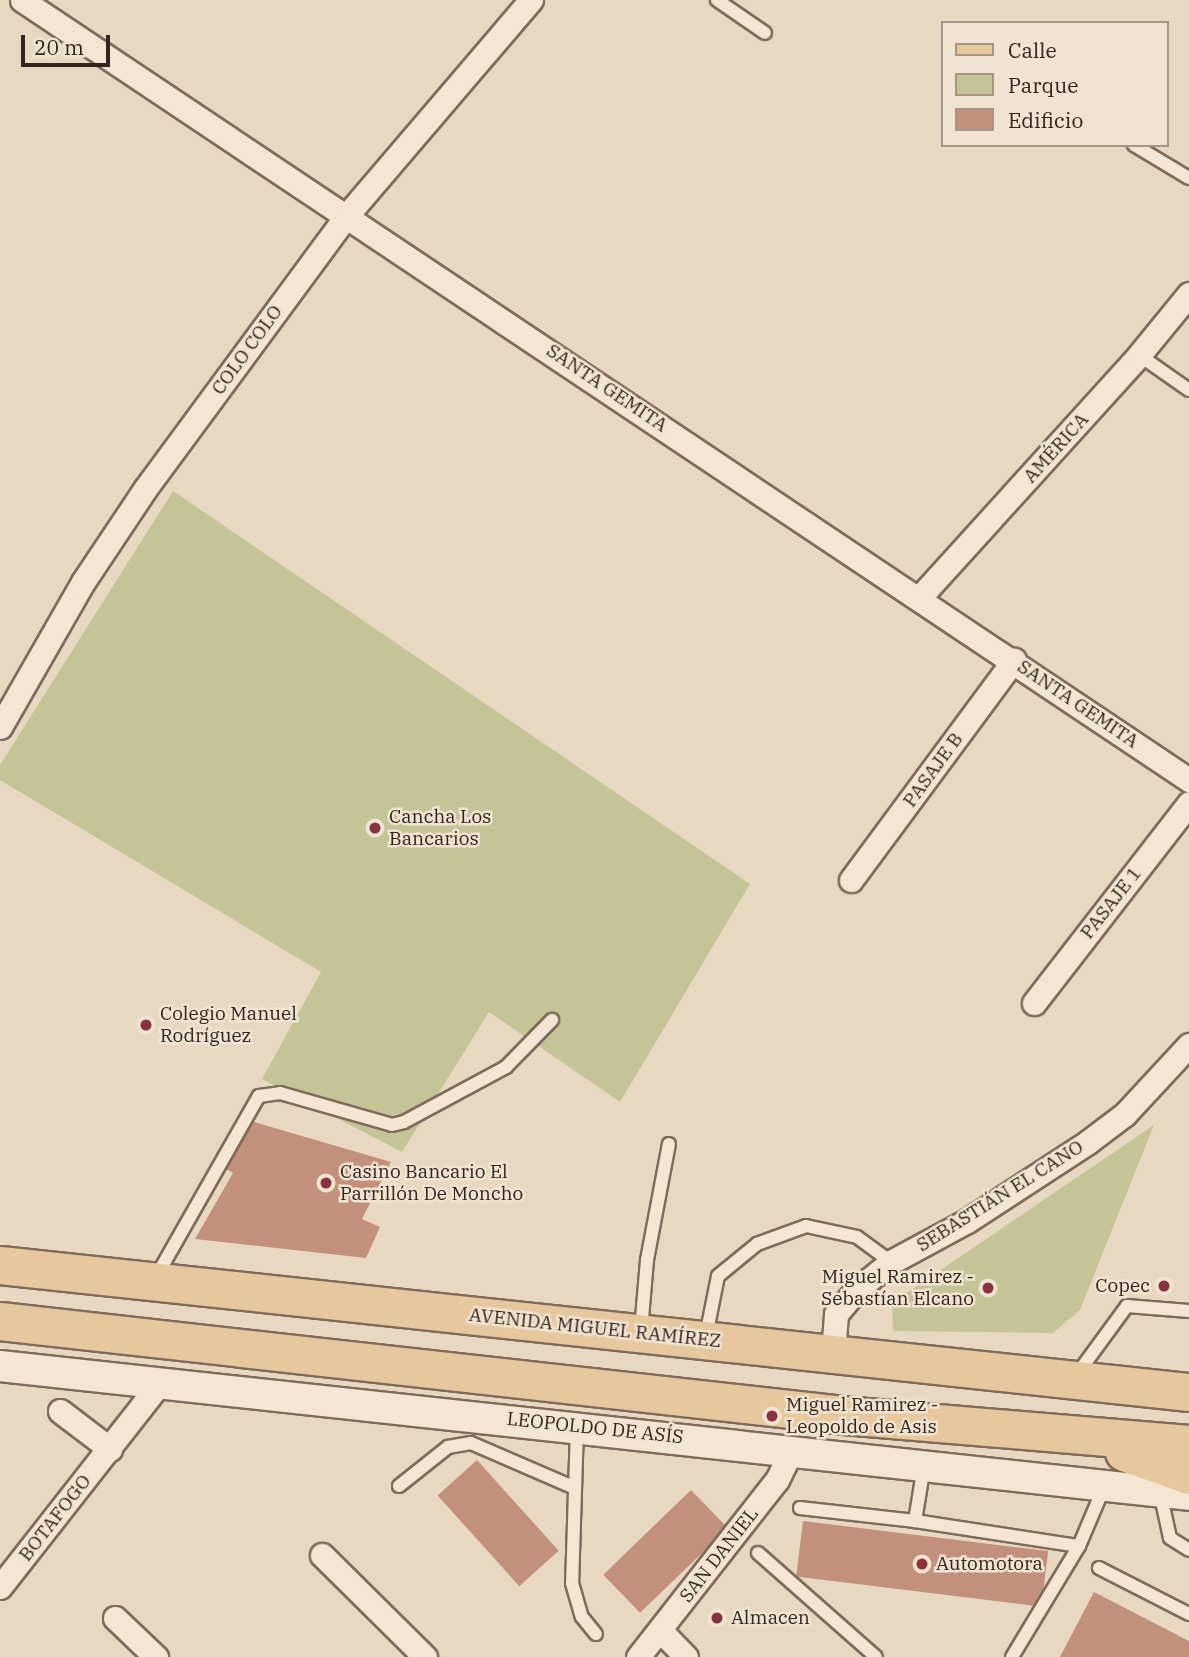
<!DOCTYPE html>
<meta charset="utf-8">
<style>
body{margin:0}
#map{position:relative;width:1189px;height:1657px;overflow:hidden;background:#e8d8c2;font-family:"IBM Plex Serif",serif}
div>[style]{position:absolute}
.green>*{inset:0;background:#c4c497}
.building>*{inset:0;background:#c2907c;transform-origin:0 0}
.roads{filter:drop-shadow(2px 0 #7f6a5b) drop-shadow(-2px 0 #7f6a5b) drop-shadow(0 2px #7f6a5b) drop-shadow(0 -2px #7f6a5b)}
.service>*{height:12px;margin:-6px;padding:0 6px;transform-origin:6px;border-radius:6px;background:#f4e6d3}
.minor>*{height:23px;margin:-11.5px;padding:0 11.5px;transform-origin:11.5px;border-radius:11.5px;background:#f4e6d3}
.tertiary>*{height:30px;margin:-15px;padding:0 15px;transform-origin:15px;border-radius:15px;background:#f4e6d3}
.primary>*{height:37px;margin:-18.5px;padding:0 18.5px;transform-origin:18.5px;border-radius:18.5px;background:#e7c79d}
.dots>*{width:19px;height:19px;translate:-50% -50%;box-sizing:border-box;border:4px solid #f0e3d0;border-radius:50%}
span{translate:-50% -50%;white-space:nowrap;text-align:center;line-height:1.15;-webkit-text-stroke:5px #f0e3d0;paint-order:stroke}
.street-label{font-size:19px;color:#31251e}
.poi-label{font-size:19px;color:#31251e}
.left{translate:0 -50%;text-align:left}
.right{translate:-100% -50%;text-align:right}
.legend{position:absolute;left:941px;top:21px;width:228px;height:126px;box-sizing:border-box;background:#f0e3d0;border:2px solid #a49789;margin:0;padding:9px 12px;list-style:none;font-size:21px;color:#31251e}
.legend li{display:flex;align-items:center;gap:14px;height:35px}
.legend b{width:35px;border:2px solid #a49789}
.scale{position:absolute;left:21px;top:35px;width:89px;height:32px;box-sizing:border-box;border:4px solid #31251e;border-top:0;padding-left:9px;font-size:21px;line-height:24px;white-space:nowrap;color:#31251e;-webkit-text-stroke:5px #f0e3d0;paint-order:stroke}
</style>
<div id="map">
<div class="green">
<div style="clip-path:polygon(173px 491px,750px 884px,620px 1102px,489px 1012px,402px 1152px,262px 1079px,321px 972px,0 780px,0 765px)"></div>
<div style="clip-path:polygon(1154px 1125px,1080px 1310px,1053px 1333px,893px 1331px,892px 1303px)"></div>
</div>
<div class="building">
<div style="clip-path:polygon(251px 1121px,391px 1162px,362px 1219px,380px 1227px,366px 1258px,195px 1239px,233px 1173px,223px 1167px)"></div>
<div style="left:477px;top:1460px;width:122px;height:53px;rotate:48deg"></div>
<div style="left:691px;top:1490px;width:53px;height:122px;rotate:46deg"></div>
<div style="left:803px;top:1521px;width:247px;height:56px;rotate:7deg"></div>
<div style="clip-path:polygon(1094px 1592px,1189px 1641px,1189px 1657px,1060px 1657px)"></div>
</div>
<div class="roads">
<div class="service">
<div style="left:717px;top:0;width:58px;rotate:34.5deg"></div>
<div style="left:1134px;top:145px;width:64px;rotate:31deg"></div>
<div style="left:1139px;top:355px;width:61px;rotate:35deg"></div>
<div style="left:156px;top:1277px;width:208px;rotate:-60.4deg"></div>
<div style="left:259px;top:1096px;width:21px;rotate:-8deg"></div>
<div style="left:280px;top:1093px;width:116px;rotate:15.9deg"></div>
<div style="left:392px;top:1125px;width:12px;rotate:-14deg"></div>
<div style="left:404px;top:1122px;width:116px;rotate:-28.3deg"></div>
<div style="left:506px;top:1067px;width:66px;rotate:-45.6deg"></div>
<div style="left:641px;top:1330px;width:70px;rotate:-85.1deg"></div>
<div style="left:647px;top:1260px;width:118px;rotate:-79.3deg"></div>
<div style="left:706px;top:1336px;width:61px;rotate:-78.7deg"></div>
<div style="left:718px;top:1276px;width:50px;rotate:-39.4deg"></div>
<div style="left:757px;top:1244px;width:52px;rotate:-20.2deg"></div>
<div style="left:806px;top:1226px;width:52px;rotate:12.2deg"></div>
<div style="left:857px;top:1237px;width:42px;rotate:36.3deg"></div>
<div style="left:1075px;top:1377px;width:88px;rotate:-53.8deg"></div>
<div style="left:1127px;top:1306px;width:62px;rotate:4.6deg"></div>
<div style="left:577px;top:1427px;width:156px;rotate:91.8deg"></div>
<div style="left:572px;top:1583px;width:35px;rotate:74deg"></div>
<div style="left:582px;top:1617px;width:22px;rotate:51deg"></div>
<div style="left:924px;top:1466px;width:56px;rotate:99.3deg"></div>
<div style="left:915px;top:1521px;width:166px;rotate:8.7deg"></div>
<div style="left:399px;top:1486px;width:63px;rotate:-38.5deg"></div>
<div style="left:448px;top:1447px;width:23px;rotate:-10deg"></div>
<div style="left:471px;top:1443px;width:113px;rotate:23.4deg"></div>
<div style="left:1160px;top:1492px;width:47px;rotate:77.7deg"></div>
<div style="left:1170px;top:1538px;width:22px;rotate:32deg"></div>
<div style="left:800px;top:1508px;width:116px;rotate:6.4deg"></div>
<div style="left:758px;top:1553px;width:157px;rotate:41.4deg"></div>
<div style="left:1099px;top:1568px;width:101px;rotate:27.1deg"></div>
<div style="left:1012px;top:1657px;width:130px;rotate:-58.9deg"></div>
<div style="left:1079px;top:1546px;width:64px;rotate:-67deg"></div>
</div>
<div class="minor">
<div style="left:22px;top:0;width:1404px;rotate:33.76deg"></div>
<div style="left:919px;top:598px;width:328px;rotate:-47.8deg"></div>
<div style="left:1139px;top:355px;width:79px;rotate:-50.7deg"></div>
<div style="left:0;top:727px;width:167px;rotate:-60.2deg"></div>
<div style="left:83px;top:582px;width:112px;rotate:-56.3deg"></div>
<div style="left:145px;top:489px;width:342px;rotate:-53.6deg"></div>
<div style="left:348px;top:214px;width:282px;rotate:-49.5deg"></div>
<div style="left:851px;top:880px;width:274px;rotate:-53.5deg"></div>
<div style="left:1034px;top:1003px;width:253px;rotate:-52.2deg"></div>
<div style="left:833px;top:1354px;width:40px;rotate:-85.7deg"></div>
<div style="left:836px;top:1314px;width:30px;rotate:-50deg"></div>
<div style="left:855px;top:1291px;width:46px;rotate:-38.9deg"></div>
<div style="left:891px;top:1262px;width:86px;rotate:-28.3deg"></div>
<div style="left:967px;top:1221px;width:145px;rotate:-33.1deg"></div>
<div style="left:1088px;top:1142px;width:46px;rotate:-37.1deg"></div>
<div style="left:1125px;top:1114px;width:94px;rotate:-47.2deg"></div>
<div style="left:60px;top:1411px;width:63px;rotate:37.2deg"></div>
<div style="left:322px;top:1555px;width:145px;rotate:44.7deg"></div>
<div style="left:0;top:1587px;width:259px;rotate:-51.9deg"></div>
<div style="left:115px;top:1618px;width:57px;rotate:43.6deg"></div>
<div style="left:661px;top:1631px;width:36px;rotate:46deg"></div>
<div style="left:638px;top:1657px;width:225px;rotate:-51.9deg"></div>
<div style="left:777px;top:1480px;width:34px;rotate:-64deg"></div>
</div>
<div class="tertiary">
<div style="left:0;top:1366px;width:1196px;rotate:6.19deg"></div>
</div>
<div class="primary">
<div style="left:0;top:1265px;width:1196px;rotate:6.1deg"></div>
<div style="left:0;top:1321px;width:848px;rotate:6.36deg"></div>
<div style="left:843px;top:1415px;width:347px;rotate:4.8deg"></div>
<div style="left:1124px;top:1452px;width:69px;rotate:19.5deg"></div>
</div>
</div>
<div class="dots">
<div style="left:375px;top:828px;background:#87323d"></div>
<div style="left:146px;top:1025px;background:#87323d"></div>
<div style="left:326px;top:1183px;background:#87323d"></div>
<div style="left:1164px;top:1286px;background:#87323d"></div>
<div style="left:988px;top:1288px;background:#87323d"></div>
<div style="left:772px;top:1416px;background:#87323d"></div>
<div style="left:922px;top:1564px;background:#87323d"></div>
<div style="left:717px;top:1618px;background:#87323d"></div>
</div>
<div class="street-label">
<span style="left:247px;top:350px;rotate:-54deg">COLO COLO</span>
<span style="left:607px;top:388px;rotate:34deg">SANTA GEMITA</span>
<span style="left:1056px;top:448px;rotate:-48deg">AMÉRICA</span>
<span style="left:1078px;top:704px;rotate:34deg">SANTA GEMITA</span>
<span style="left:933px;top:770px;rotate:-54deg">PASAJE B</span>
<span style="left:1111px;top:903px;rotate:-52deg">PASAJE 1</span>
<span style="left:1000px;top:1196px;rotate:-32deg">SEBASTIÁN EL CANO</span>
<span style="left:595px;top:1328px;rotate:6deg">AVENIDA MIGUEL RAMÍREZ</span>
<span style="left:595px;top:1428px;rotate:6deg">LEOPOLDO DE ASÍS</span>
<span style="left:55px;top:1518px;rotate:-52deg">BOTAFOGO</span>
<span style="left:719px;top:1555px;rotate:-52deg">SAN DANIEL</span>
</div>
<div class="poi-label">
<span class="left" style="left:389px;top:828px">Cancha Los<br>Bancarios</span>
<span class="left" style="left:160px;top:1025px">Colegio Manuel<br>Rodríguez</span>
<span class="left" style="left:340px;top:1183px">Casino Bancario El<br>Parrillón De Moncho</span>
<span class="right" style="left:974px;top:1288px">Miguel Ramirez -<br>Sebastían Elcano</span>
<span class="right" style="left:1150px;top:1286px">Copec</span>
<span class="left" style="left:786px;top:1416px">Miguel Ramirez -<br>Leopoldo de Asis</span>
<span class="left" style="left:936px;top:1564px">Automotora</span>
<span class="left" style="left:731px;top:1618px">Almacen</span>
</div>
<ul class="legend">
<li><b style="height:9px;background:#e7c79d"></b>Calle</li>
<li><b style="height:19px;background:#c4c497"></b>Parque</li>
<li><b style="height:19px;background:#c2907c"></b>Edificio</li>
</ul>
<div class="scale">20 m</div>
</div>
